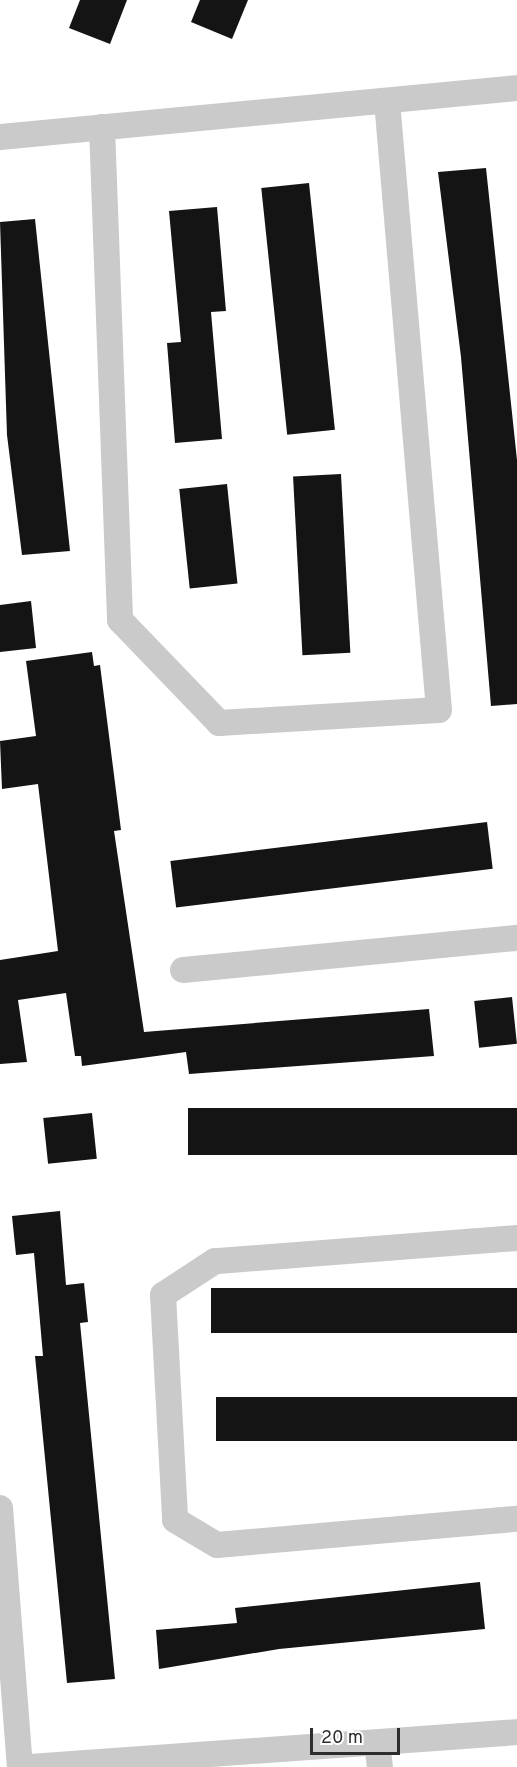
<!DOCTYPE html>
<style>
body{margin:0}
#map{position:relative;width:517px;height:1767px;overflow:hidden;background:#fff;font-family:Overpass,sans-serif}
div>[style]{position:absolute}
.building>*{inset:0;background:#141414;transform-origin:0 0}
.street>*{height:26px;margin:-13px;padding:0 13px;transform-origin:13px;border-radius:13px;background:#cacaca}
span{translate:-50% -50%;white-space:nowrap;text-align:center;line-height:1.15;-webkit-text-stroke:6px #fff;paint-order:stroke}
.scale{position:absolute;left:310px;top:1728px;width:90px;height:27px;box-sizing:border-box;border:3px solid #2d2d2d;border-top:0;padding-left:8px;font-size:18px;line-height:21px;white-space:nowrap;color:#2d2d2d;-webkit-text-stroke:4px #fff;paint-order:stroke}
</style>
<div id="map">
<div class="building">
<div style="clip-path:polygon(80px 0,127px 0,110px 44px,69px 28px)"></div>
<div style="clip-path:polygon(200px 0,248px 0,232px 39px,191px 22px)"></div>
<div style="clip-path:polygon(486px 168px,517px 460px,517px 704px,491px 706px,461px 357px,438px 172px)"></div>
<div style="left:309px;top:183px;width:248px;height:48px;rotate:84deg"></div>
<div style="clip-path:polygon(217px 207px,226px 311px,211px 312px,222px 439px,175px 443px,167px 343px,181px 342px,169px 211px)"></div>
<div style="clip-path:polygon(35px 219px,70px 551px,22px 555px,7px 435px,0 222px)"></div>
<div style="left:341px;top:474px;width:179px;height:48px;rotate:87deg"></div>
<div style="left:227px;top:484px;width:100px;height:48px;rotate:84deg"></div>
<div style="clip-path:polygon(31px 601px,36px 648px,0 652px,0 605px)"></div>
<div style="clip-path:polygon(92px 652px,94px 666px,100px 665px,121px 830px,114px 831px,144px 1032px,429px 1009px,434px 1056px,189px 1074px,186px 1052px,82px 1066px,81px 1056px,75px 1056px,66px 993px,18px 1000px,27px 1062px,0 1064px,0 960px,58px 951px,38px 784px,2px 789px,0 741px,36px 736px,26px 661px)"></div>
<div style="left:487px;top:822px;width:47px;height:319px;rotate:83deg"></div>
<div style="left:512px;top:997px;width:47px;height:38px;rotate:84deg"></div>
<div style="left:517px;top:1108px;width:47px;height:329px;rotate:90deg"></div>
<div style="left:92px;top:1113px;width:46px;height:49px;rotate:84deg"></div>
<div style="clip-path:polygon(60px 1211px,66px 1285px,84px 1283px,88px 1322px,80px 1323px,115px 1679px,67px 1683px,35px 1356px,43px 1356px,34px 1253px,16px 1255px,12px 1216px)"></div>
<div style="left:517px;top:1288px;width:45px;height:306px;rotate:90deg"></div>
<div style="left:517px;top:1397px;width:44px;height:301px;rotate:90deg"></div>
<div style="clip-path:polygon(480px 1582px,485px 1629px,279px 1649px,159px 1669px,156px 1630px,237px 1623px,235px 1608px)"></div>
</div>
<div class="street">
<div style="left:102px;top:127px;width:493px;rotate:87.9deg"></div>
<div style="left:120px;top:620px;width:143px;rotate:46.1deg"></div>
<div style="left:219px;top:723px;width:220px;rotate:-3.4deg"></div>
<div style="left:439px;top:710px;width:611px;rotate:-94.88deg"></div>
<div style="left:0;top:137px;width:519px;rotate:-5.41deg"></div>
<div style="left:183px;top:970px;width:336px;rotate:-5.5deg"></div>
<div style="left:517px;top:1238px;width:303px;rotate:175.6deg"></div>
<div style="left:215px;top:1261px;width:62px;rotate:146.8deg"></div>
<div style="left:163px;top:1295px;width:225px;rotate:86.9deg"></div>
<div style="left:175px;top:1520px;width:49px;rotate:30.8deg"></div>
<div style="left:217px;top:1545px;width:301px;rotate:-5deg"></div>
<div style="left:0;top:1508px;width:260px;rotate:85.6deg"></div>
<div style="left:377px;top:1743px;width:24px;rotate:83deg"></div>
<div style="left:30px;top:1767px;width:488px;rotate:-4.1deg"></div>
</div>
<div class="scale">20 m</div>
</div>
